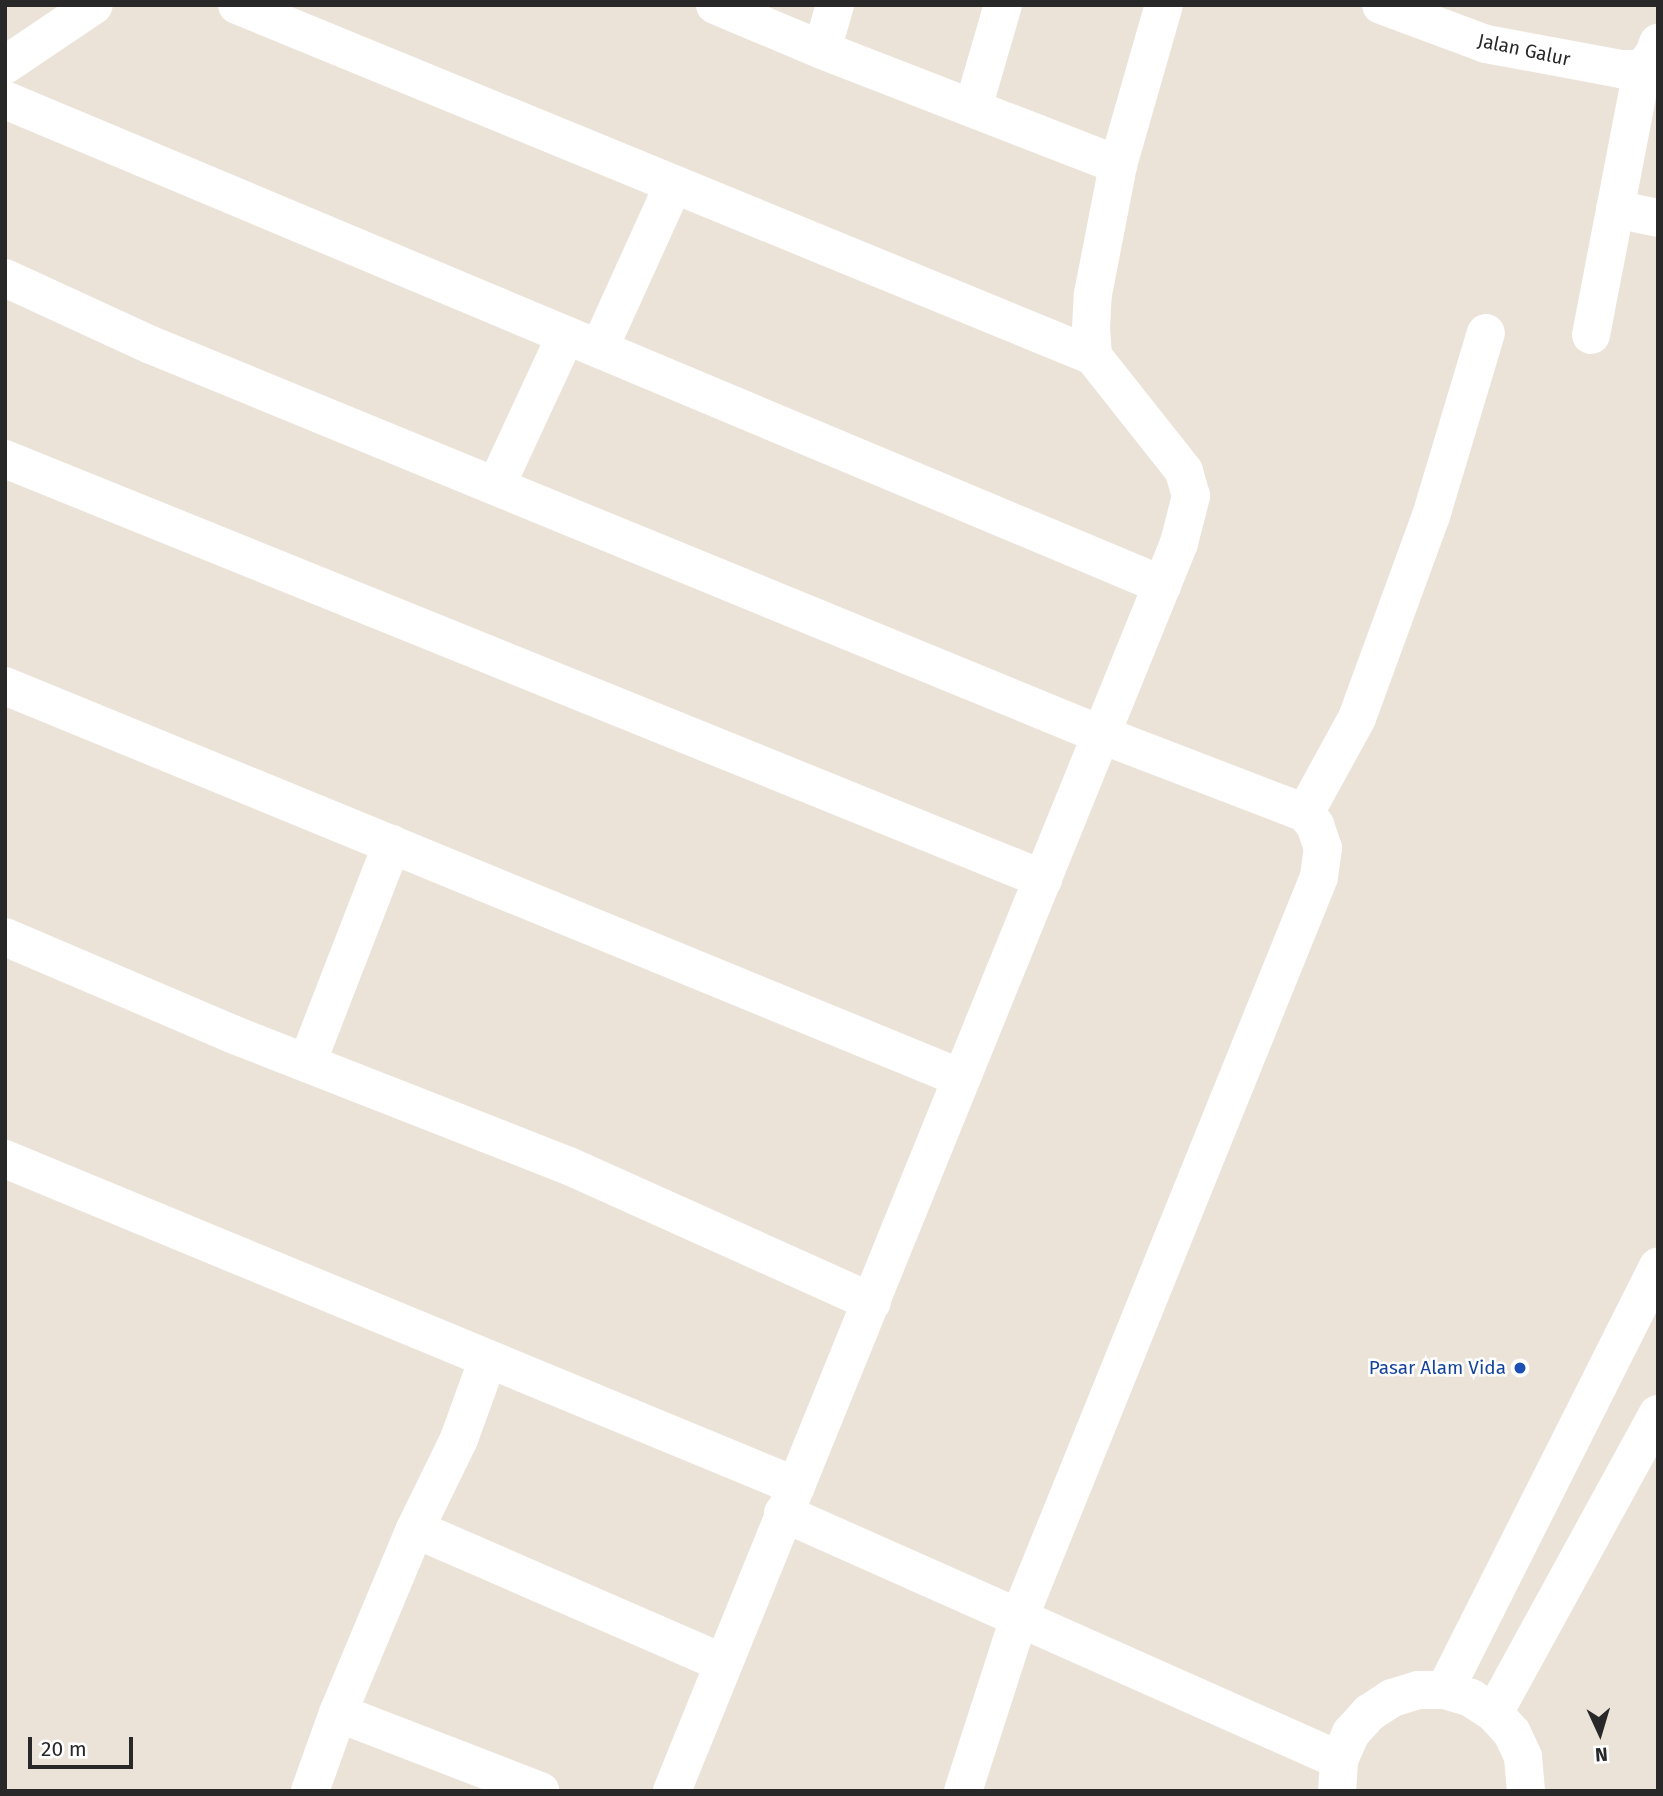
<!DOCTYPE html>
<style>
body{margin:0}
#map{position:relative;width:1663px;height:1796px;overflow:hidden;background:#ece3d8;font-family:"Fira Sans",sans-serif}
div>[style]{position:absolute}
.street>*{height:38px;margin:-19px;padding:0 19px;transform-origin:19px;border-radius:19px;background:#fff}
.dots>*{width:19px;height:19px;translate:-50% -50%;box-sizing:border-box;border:4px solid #fff;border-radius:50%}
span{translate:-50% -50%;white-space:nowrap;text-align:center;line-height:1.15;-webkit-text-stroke:5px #fff;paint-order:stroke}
.street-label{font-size:19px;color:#282828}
.transit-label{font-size:19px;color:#164399}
.right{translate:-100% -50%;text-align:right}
.frame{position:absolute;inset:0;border:7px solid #282828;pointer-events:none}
.north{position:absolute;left:1565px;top:1698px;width:70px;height:70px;-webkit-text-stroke:5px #fff;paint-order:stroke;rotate:176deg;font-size:19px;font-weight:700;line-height:28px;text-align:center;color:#282828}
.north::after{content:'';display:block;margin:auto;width:24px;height:32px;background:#282828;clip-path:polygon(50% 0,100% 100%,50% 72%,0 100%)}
.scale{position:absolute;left:28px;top:1737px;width:105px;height:32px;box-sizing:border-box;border:4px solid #282828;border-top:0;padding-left:9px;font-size:21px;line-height:24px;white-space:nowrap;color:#282828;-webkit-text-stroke:5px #fff;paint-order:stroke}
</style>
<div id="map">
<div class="street">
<div style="left:237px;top:5px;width:925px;rotate:22.3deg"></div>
<div style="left:715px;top:5px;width:116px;rotate:22.8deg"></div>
<div style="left:822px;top:50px;width:318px;rotate:21.2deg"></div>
<div style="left:1381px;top:5px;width:112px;rotate:20.4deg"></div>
<div style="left:1486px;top:44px;width:137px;rotate:10.5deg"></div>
<div style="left:1621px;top:69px;width:21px"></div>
<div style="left:1642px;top:69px;width:19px;rotate:-51deg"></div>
<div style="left:1654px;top:54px;width:12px;rotate:-70deg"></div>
<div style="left:822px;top:50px;width:47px;rotate:-73.9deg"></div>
<div style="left:5px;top:65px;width:107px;rotate:-34deg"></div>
<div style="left:5px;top:100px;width:1255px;rotate:22.74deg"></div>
<div style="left:973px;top:108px;width:107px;rotate:-73.8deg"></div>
<div style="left:1615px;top:209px;width:44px;rotate:11.8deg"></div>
<div style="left:5px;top:278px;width:161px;rotate:24.7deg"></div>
<div style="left:151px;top:345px;width:1028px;rotate:22.3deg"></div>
<div style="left:1102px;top:735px;width:217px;rotate:21deg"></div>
<div style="left:1305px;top:813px;width:16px;rotate:50deg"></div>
<div style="left:1315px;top:825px;width:24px;rotate:71deg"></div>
<div style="left:1323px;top:848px;width:29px;rotate:98deg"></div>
<div style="left:1319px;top:877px;width:799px;rotate:112.04deg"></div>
<div style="left:1019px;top:1618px;width:182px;rotate:107.9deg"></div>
<div style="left:1591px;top:335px;width:271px;rotate:-79.1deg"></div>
<div style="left:599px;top:349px;width:181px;rotate:-65.6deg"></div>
<div style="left:5px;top:459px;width:1120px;rotate:22.03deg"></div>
<div style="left:496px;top:486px;width:166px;rotate:-65.1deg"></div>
<div style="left:5px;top:686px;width:1033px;rotate:22.3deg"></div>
<div style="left:1305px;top:813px;width:108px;rotate:-61.3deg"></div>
<div style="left:1357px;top:718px;width:215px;rotate:-69.9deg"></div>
<div style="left:1431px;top:516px;width:191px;rotate:-73.3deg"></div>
<div style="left:5px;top:937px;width:247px;rotate:23.1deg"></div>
<div style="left:232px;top:1034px;width:362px;rotate:21.4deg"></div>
<div style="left:569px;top:1166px;width:332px;rotate:24.2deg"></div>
<div style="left:307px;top:1063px;width:235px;rotate:-68.8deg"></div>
<div style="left:5px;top:1159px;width:856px;rotate:22.46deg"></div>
<div style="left:783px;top:1513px;width:608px;rotate:23.95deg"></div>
<div style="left:415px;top:1529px;width:336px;rotate:23.5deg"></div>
<div style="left:1445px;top:1690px;width:474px;rotate:-63.3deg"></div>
<div style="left:338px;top:1713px;width:217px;rotate:21.1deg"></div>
<div style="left:1494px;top:1713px;width:341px;rotate:-61.3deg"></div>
<div style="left:310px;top:1791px;width:83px;rotate:-70.3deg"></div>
<div style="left:338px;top:1713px;width:199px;rotate:-67.3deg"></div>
<div style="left:415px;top:1529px;width:100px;rotate:-63.9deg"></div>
<div style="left:459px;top:1439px;width:85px;rotate:-70.1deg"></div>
<div style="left:672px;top:1791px;width:1347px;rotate:-67.89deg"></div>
<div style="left:1179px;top:543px;width:49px;rotate:-75.7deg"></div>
<div style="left:1191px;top:496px;width:26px;rotate:-106deg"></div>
<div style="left:1184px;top:471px;width:147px;rotate:-128.4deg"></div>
<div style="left:1093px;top:356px;width:28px;rotate:-94deg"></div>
<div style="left:1091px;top:328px;width:34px;rotate:-87deg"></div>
<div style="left:1093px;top:294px;width:131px;rotate:-79deg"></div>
<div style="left:1118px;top:165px;width:166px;rotate:-74deg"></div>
<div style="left:1337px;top:1791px;width:31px;rotate:-86deg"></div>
<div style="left:1339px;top:1760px;width:30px;rotate:-66deg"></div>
<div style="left:1351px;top:1733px;width:27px;rotate:-48deg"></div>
<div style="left:1369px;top:1713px;width:27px;rotate:-33deg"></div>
<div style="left:1392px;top:1698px;width:27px;rotate:-17deg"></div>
<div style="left:1418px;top:1690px;width:27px"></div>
<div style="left:1445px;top:1690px;width:27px;rotate:17deg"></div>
<div style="left:1471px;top:1698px;width:27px;rotate:33deg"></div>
<div style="left:1494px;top:1713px;width:27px;rotate:48deg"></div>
<div style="left:1512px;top:1733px;width:26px;rotate:65deg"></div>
<div style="left:1523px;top:1757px;width:34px;rotate:85deg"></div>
</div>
<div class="dots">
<div style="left:1520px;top:1368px;background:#1a4fb4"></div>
</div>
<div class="street-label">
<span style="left:1524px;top:50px;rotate:12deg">Jalan Galur</span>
</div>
<div class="transit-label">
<span class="right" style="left:1506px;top:1368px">Pasar Alam Vida</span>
</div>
<div class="frame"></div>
<div class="north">N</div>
<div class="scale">20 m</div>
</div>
